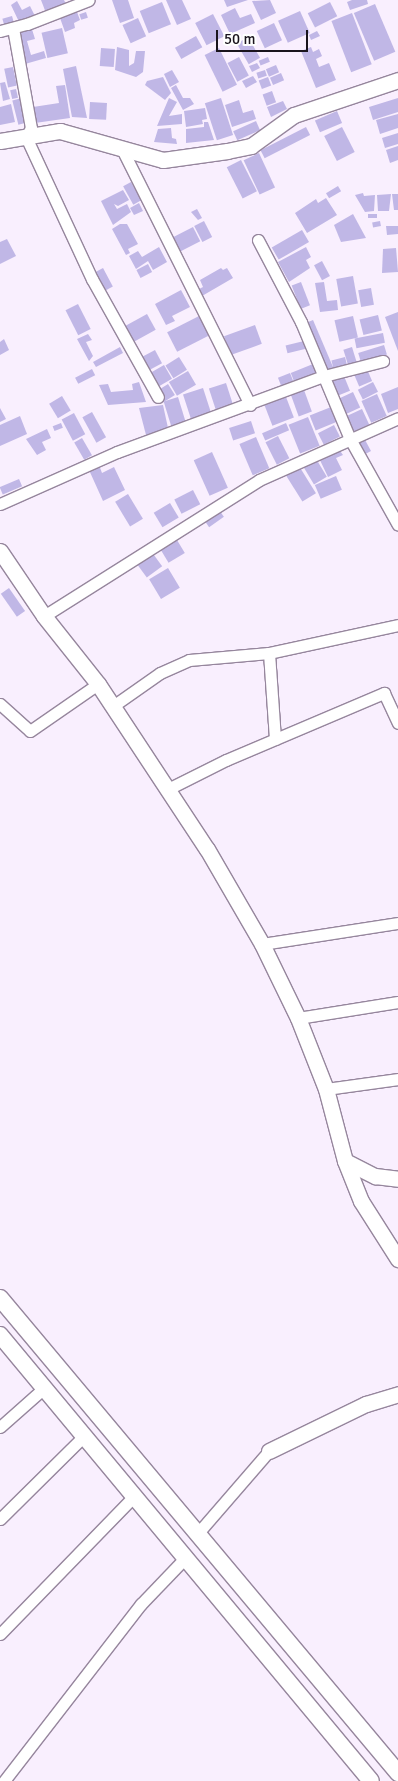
<!DOCTYPE html>
<style>
body{margin:0}
#map{position:relative;width:398px;height:1781px;overflow:hidden;background:#f9effe;font-family:Signika,sans-serif}
div>[style]{position:absolute}
.building>*{inset:0;background:#c0b7e6;transform-origin:0 0}
.roads{filter:drop-shadow(1px 0 #96869d) drop-shadow(-1px 0 #96869d) drop-shadow(0 1px #96869d) drop-shadow(0 -1px #96869d)}
.minor>*{height:11px;margin:-5.5px;padding:0 5.5px;transform-origin:5.5px;border-radius:5.5px;background:#fff}
.tertiary>*{height:15px;margin:-7.5px;padding:0 7.5px;transform-origin:7.5px;border-radius:7.5px;background:#fff}
.secondary>*{height:16px;margin:-8px;padding:0 8px;transform-origin:8px;border-radius:8px;background:#fff}
span{translate:-50% -50%;white-space:nowrap;text-align:center;line-height:1.15;-webkit-text-stroke:4px #fff;paint-order:stroke}
.scale{position:absolute;left:216px;top:30px;width:92px;height:22px;box-sizing:border-box;border:2px solid #1a141d;border-top:0;padding-left:6px;font-size:15px;line-height:18px;white-space:nowrap;color:#1a141d;-webkit-text-stroke:4px #fff;paint-order:stroke}
</style>
<div id="map">
<div class="building">
<div style="clip-path:polygon(41px 0,64px 0,66px 4px,46px 13px)"></div>
<div style="clip-path:polygon(112px 0,128px 0,134px 18px,120px 23px)"></div>
<div style="clip-path:polygon(166px 0,182px 0,191px 19px,177px 25px)"></div>
<div style="clip-path:polygon(224px 0,248px 0,227px 7px)"></div>
<div style="clip-path:polygon(270px 0,276px 13px,261px 20px,252px 1px)"></div>
<div style="clip-path:polygon(352px 0,367px 0,368px 4px,350px 10px,347px 2px)"></div>
<div style="clip-path:polygon(17px 1px,22px 10px,30px 6px,35px 16px,20px 24px,11px 5px)"></div>
<div style="left:162px;top:2px;width:24px;height:24px;rotate:68deg"></div>
<div style="left:330px;top:2px;width:16px;height:25px;rotate:63deg"></div>
<div style="left:375px;top:4px;width:52px;height:23px;rotate:67deg"></div>
<div style="clip-path:polygon(235px 8px,240px 18px,251px 14px,255px 23px,230px 34px,221px 15px)"></div>
<div style="left:300px;top:11px;width:24px;height:24px;rotate:66deg"></div>
<div style="clip-path:polygon(77px 12px,80px 20px,74px 23px,75px 28px,65px 32px,60px 18px)"></div>
<div style="left:86px;top:12px;width:6px;height:7px;rotate:72deg"></div>
<div style="left:352px;top:13px;width:55px;height:22px;rotate:69deg"></div>
<div style="left:213px;top:14px;width:25px;height:20px;rotate:63deg"></div>
<div style="left:12px;top:16px;width:7px;height:10px;rotate:74deg"></div>
<div style="left:138px;top:18px;width:20px;height:17px;rotate:66deg"></div>
<div style="left:274px;top:23px;width:19px;height:19px;rotate:65deg"></div>
<div style="clip-path:polygon(31px 26px,35px 39px,27px 41px,31px 55px,44px 51px,46px 58px,25px 64px,15px 31px)"></div>
<div style="left:62px;top:28px;width:26px;height:21px;rotate:77deg"></div>
<div style="clip-path:polygon(317px 31px,320px 36px,311px 40px,309px 35px)"></div>
<div style="left:196px;top:36px;width:13px;height:24px;rotate:61deg"></div>
<div style="left:248px;top:37px;width:24px;height:13px;rotate:60deg"></div>
<div style="clip-path:polygon(117px 47px,129px 50px,129px 66px,134px 63px,136px 51px,145px 51px,143px 72px,136px 77px,115px 70px)"></div>
<div style="clip-path:polygon(311px 47px,313px 52px,319px 49px,322px 56px,316px 59px,319px 67px,329px 63px,336px 80px,316px 88px,301px 51px)"></div>
<div style="left:101px;top:48px;width:14px;height:18px;rotate:4deg"></div>
<div style="left:219px;top:48px;width:41px;height:16px;rotate:64deg"></div>
<div style="left:239px;top:57px;width:21px;height:13px;rotate:62deg"></div>
<div style="left:268px;top:57px;width:5px;height:10px;rotate:68deg"></div>
<div style="clip-path:polygon(257px 63px,260px 68px,252px 72px,249px 66px)"></div>
<div style="left:276px;top:65px;width:8px;height:11px;rotate:67deg"></div>
<div style="clip-path:polygon(76px 66px,87px 118px,72px 117px,63px 69px)"></div>
<div style="left:13px;top:67px;width:19px;height:9px;rotate:78deg"></div>
<div style="clip-path:polygon(172px 70px,179px 82px,170px 87px,164px 74px)"></div>
<div style="left:265px;top:70px;width:6px;height:9px;rotate:72deg"></div>
<div style="left:281px;top:73px;width:8px;height:12px;rotate:67deg"></div>
<div style="clip-path:polygon(253px 76px,257px 82px,246px 88px,242px 81px)"></div>
<div style="clip-path:polygon(163px 77px,171px 93px,165px 100px,145px 85px,147px 81px)"></div>
<div style="left:268px;top:77px;width:9px;height:10px;rotate:69deg"></div>
<div style="clip-path:polygon(5px 82px,10px 99px,3px 101px,0 83px)"></div>
<div style="clip-path:polygon(65px 85px,70px 118px,35px 123px,33px 107px,59px 103px,56px 86px)"></div>
<div style="clip-path:polygon(176px 85px,183px 98px,190px 98px,194px 104px,183px 110px,171px 88px)"></div>
<div style="left:16px;top:89px;width:9px;height:6px;rotate:77deg"></div>
<div style="left:272px;top:91px;width:12px;height:10px;rotate:70deg"></div>
<div style="left:22px;top:98px;width:25px;height:10px;rotate:76deg"></div>
<div style="clip-path:polygon(169px 98px,177px 102px,169px 116px,182px 114px,182px 124px,157px 126px)"></div>
<div style="left:221px;top:98px;width:39px;height:17px;rotate:72deg"></div>
<div style="clip-path:polygon(398px 98px,398px 112px,373px 120px,369px 107px)"></div>
<div style="clip-path:polygon(239px 100px,243px 113px,253px 110px,256px 119px,232px 127px,225px 105px)"></div>
<div style="clip-path:polygon(283px 101px,287px 109px,271px 117px,267px 107px)"></div>
<div style="left:90px;top:102px;width:17px;height:17px;rotate:3deg"></div>
<div style="clip-path:polygon(11px 104px,15px 122px,0 125px,0 107px)"></div>
<div style="clip-path:polygon(205px 108px,207px 119px,202px 120px,203px 124px,186px 127px,184px 111px)"></div>
<div style="left:337px;top:111px;width:13px;height:24px;rotate:67deg"></div>
<div style="clip-path:polygon(398px 114px,398px 128px,380px 134px,376px 120px)"></div>
<div style="left:256px;top:121px;width:10px;height:25px;rotate:66deg"></div>
<div style="clip-path:polygon(204px 122px,208px 122px,214px 140px,186px 143px,186px 129px,204px 127px)"></div>
<div style="left:306px;top:127px;width:9px;height:51px;rotate:63deg"></div>
<div style="left:342px;top:127px;width:28px;height:20px;rotate:63deg"></div>
<div style="clip-path:polygon(171px 128px,172px 138px,176px 139px,177px 144px,154px 142px,158px 129px)"></div>
<div style="clip-path:polygon(398px 133px,398px 144px,385px 148px,382px 138px)"></div>
<div style="clip-path:polygon(398px 146px,398px 160px,390px 163px,386px 150px)"></div>
<div style="left:259px;top:153px;width:38px;height:17px;rotate:65deg"></div>
<div style="left:241px;top:160px;width:35px;height:16px;rotate:63deg"></div>
<div style="left:131px;top:182px;width:21px;height:9px;rotate:61deg"></div>
<div style="left:338px;top:186px;width:6px;height:14px;rotate:59deg"></div>
<div style="clip-path:polygon(123px 190px,129px 200px,118px 206px,114px 204px,117px 209px,127px 204px,131px 212px,113px 225px,101px 201px)"></div>
<div style="clip-path:polygon(363px 193px,364px 196px,375px 195px,374px 211px,365px 212px,355px 195px)"></div>
<div style="clip-path:polygon(391px 194px,389px 211px,378px 211px,377px 195px)"></div>
<div style="clip-path:polygon(392px 194px,398px 194px,398px 210px,394px 210px)"></div>
<div style="clip-path:polygon(326px 198px,337px 215px,307px 233px,295px 213px,316px 199px,318px 203px)"></div>
<div style="clip-path:polygon(139px 203px,143px 211px,134px 215px,130px 208px)"></div>
<div style="clip-path:polygon(197px 209px,202px 218px,198px 220px,191px 212px)"></div>
<div style="clip-path:polygon(353px 214px,366px 238px,341px 242px,334px 225px)"></div>
<div style="left:377px;top:214px;width:4px;height:9px;rotate:90deg"></div>
<div style="left:204px;top:221px;width:18px;height:11px;rotate:63deg"></div>
<div style="left:380px;top:221px;width:5px;height:8px;rotate:79deg"></div>
<div style="clip-path:polygon(120px 224px,127px 224px,138px 244px,128px 249px,130px 253px,126px 255px,112px 229px)"></div>
<div style="clip-path:polygon(386px 226px,398px 226px,398px 234px,387px 235px)"></div>
<div style="left:193px;top:227px;width:16px;height:23px;rotate:63deg"></div>
<div style="left:302px;top:230px;width:14px;height:35px;rotate:60deg"></div>
<div style="clip-path:polygon(7px 239px,16px 256px,0 264px,0 242px)"></div>
<div style="clip-path:polygon(159px 247px,167px 262px,153px 270px,148px 261px,136px 269px,129px 256px,138px 251px,142px 257px)"></div>
<div style="clip-path:polygon(306px 247px,311px 257px,306px 260px,310px 268px,289px 282px,278px 262px)"></div>
<div style="clip-path:polygon(396px 248px,398px 272px,382px 273px,383px 249px)"></div>
<div style="left:322px;top:261px;width:17px;height:9px;rotate:62deg"></div>
<div style="left:148px;top:264px;width:9px;height:13px;rotate:63deg"></div>
<div style="left:103px;top:268px;width:21px;height:10px;rotate:62deg"></div>
<div style="clip-path:polygon(221px 268px,223px 270px,227px 268px,233px 278px,202px 296px,199px 289px,203px 287px,200px 280px)"></div>
<div style="left:353px;top:276px;width:28px;height:17px;rotate:80deg"></div>
<div style="left:301px;top:282px;width:25px;height:10px;rotate:69deg"></div>
<div style="clip-path:polygon(324px 282px,327px 301px,337px 300px,338px 310px,320px 312px,315px 283px)"></div>
<div style="left:371px;top:288px;width:17px;height:13px;rotate:80deg"></div>
<div style="clip-path:polygon(181px 290px,190px 307px,172px 316px,175px 321px,166px 325px,155px 304px)"></div>
<div style="left:78px;top:304px;width:28px;height:14px;rotate:63deg"></div>
<div style="clip-path:polygon(398px 312px,398px 351px,385px 317px)"></div>
<div style="left:147px;top:314px;width:18px;height:27px;rotate:61deg"></div>
<div style="left:201px;top:315px;width:22px;height:38px;rotate:63deg"></div>
<div style="left:378px;top:315px;width:16px;height:19px;rotate:76deg"></div>
<div style="left:353px;top:316px;width:22px;height:19px;rotate:77deg"></div>
<div style="left:313px;top:320px;width:52px;height:7px;rotate:67deg"></div>
<div style="left:255px;top:325px;width:20px;height:33px;rotate:70deg"></div>
<div style="left:383px;top:333px;width:10px;height:29px;rotate:79deg"></div>
<div style="clip-path:polygon(88px 334px,92px 340px,86px 342px,93px 356px,89px 361px,77px 339px)"></div>
<div style="clip-path:polygon(4px 339px,9px 350px,0 355px,0 342px)"></div>
<div style="left:304px;top:341px;width:8px;height:19px;rotate:76deg"></div>
<div style="left:384px;top:345px;width:10px;height:27px;rotate:73deg"></div>
<div style="clip-path:polygon(120px 347px,123px 353px,96px 367px,93px 362px)"></div>
<div style="left:352px;top:347px;width:17px;height:9px;rotate:73deg"></div>
<div style="left:155px;top:350px;width:15px;height:17px;rotate:62deg"></div>
<div style="left:179px;top:357px;width:15px;height:16px;rotate:58deg"></div>
<div style="left:345px;top:357px;width:8px;height:14px;rotate:76deg"></div>
<div style="left:313px;top:364px;width:11px;height:24px;rotate:68deg"></div>
<div style="left:164px;top:365px;width:16px;height:18px;rotate:60deg"></div>
<div style="left:92px;top:369px;width:7px;height:19px;rotate:63deg"></div>
<div style="left:367px;top:369px;width:13px;height:14px;rotate:67deg"></div>
<div style="left:188px;top:371px;width:16px;height:22px;rotate:60deg"></div>
<div style="left:290px;top:373px;width:11px;height:13px;rotate:68deg"></div>
<div style="left:344px;top:376px;width:16px;height:14px;rotate:68deg"></div>
<div style="clip-path:polygon(139px 382px,146px 402px,108px 405px,99px 385px,108px 384px,111px 392px,133px 390px,132px 384px)"></div>
<div style="left:373px;top:382px;width:11px;height:17px;rotate:63deg"></div>
<div style="left:226px;top:383px;width:22px;height:18px;rotate:72deg"></div>
<div style="left:168px;top:384px;width:13px;height:14px;rotate:58deg"></div>
<div style="clip-path:polygon(398px 387px,398px 409px,388px 413px,381px 394px)"></div>
<div style="left:203px;top:388px;width:26px;height:21px;rotate:72deg"></div>
<div style="left:304px;top:390px;width:23px;height:14px;rotate:70deg"></div>
<div style="left:353px;top:392px;width:17px;height:16px;rotate:65deg"></div>
<div style="left:377px;top:394px;width:24px;height:17px;rotate:66deg"></div>
<div style="left:62px;top:396px;width:17px;height:15px;rotate:59deg"></div>
<div style="left:178px;top:397px;width:27px;height:15px;rotate:73deg"></div>
<div style="left:286px;top:397px;width:22px;height:23px;rotate:69deg"></div>
<div style="clip-path:polygon(163px 405px,168px 428px,146px 435px,139px 408px)"></div>
<div style="left:331px;top:407px;width:16px;height:23px;rotate:68deg"></div>
<div style="clip-path:polygon(0 408px,6px 419px,0 422px)"></div>
<div style="left:362px;top:409px;width:17px;height:18px;rotate:65deg"></div>
<div style="left:92px;top:412px;width:29px;height:11px;rotate:61deg"></div>
<div style="left:74px;top:413px;width:24px;height:14px;rotate:62deg"></div>
<div style="clip-path:polygon(20px 416px,27px 434px,0 446px,0 425px)"></div>
<div style="left:308px;top:417px;width:31px;height:21px;rotate:68deg"></div>
<div style="left:251px;top:421px;width:13px;height:23px;rotate:72deg"></div>
<div style="left:61px;top:423px;width:5px;height:9px;rotate:68deg"></div>
<div style="left:286px;top:423px;width:8px;height:26px;rotate:67deg"></div>
<div style="left:334px;top:425px;width:13px;height:18px;rotate:63deg"></div>
<div style="clip-path:polygon(47px 429px,51px 438px,42px 442px,46px 450px,37px 455px,26px 439px)"></div>
<div style="left:278px;top:436px;width:25px;height:14px;rotate:63deg"></div>
<div style="left:363px;top:436px;width:17px;height:10px;rotate:62deg"></div>
<div style="left:256px;top:437px;width:34px;height:18px;rotate:67deg"></div>
<div style="left:82px;top:438px;width:20px;height:9px;rotate:60deg"></div>
<div style="clip-path:polygon(338px 448px,343px 455px,336px 458px,342px 470px,328px 477px,318px 456px)"></div>
<div style="left:212px;top:452px;width:39px;height:20px;rotate:66deg"></div>
<div style="left:315px;top:457px;width:23px;height:15px;rotate:59deg"></div>
<div style="clip-path:polygon(99px 465px,102px 473px,114px 467px,125px 490px,103px 501px,89px 470px)"></div>
<div style="left:299px;top:466px;width:32px;height:16px;rotate:58deg"></div>
<div style="left:336px;top:476px;width:15px;height:23px;rotate:67deg"></div>
<div style="left:19px;top:479px;width:8px;height:21px;rotate:67deg"></div>
<div style="left:193px;top:490px;width:16px;height:21px;rotate:63deg"></div>
<div style="left:128px;top:494px;width:29px;height:15px;rotate:59deg"></div>
<div style="left:170px;top:503px;width:17px;height:19px;rotate:59deg"></div>
<div style="left:217px;top:507px;width:12px;height:18px;rotate:55deg"></div>
<div style="left:174px;top:535px;width:21px;height:19px;rotate:59deg"></div>
<div style="left:151px;top:551px;width:19px;height:19px;rotate:54deg"></div>
<div style="left:168px;top:568px;width:23px;height:22px;rotate:59deg"></div>
<div style="left:9px;top:588px;width:28px;height:10px;rotate:55deg"></div>
</div>
<div class="roads">
<div class="minor">
<div style="left:13px;top:28px;width:102px;rotate:79.8deg"></div>
<div style="left:31px;top:128px;width:10px;rotate:119deg"></div>
<div style="left:26px;top:137px;width:157px;rotate:65.1deg"></div>
<div style="left:92px;top:279px;width:135px;rotate:60.8deg"></div>
<div style="left:0;top:31px;width:28px;rotate:-15deg"></div>
<div style="left:27px;top:24px;width:66px;rotate:-21.2deg"></div>
<div style="left:122px;top:149px;width:286px;rotate:63.4deg"></div>
<div style="left:258px;top:240px;width:93px;rotate:62.3deg"></div>
<div style="left:301px;top:322px;width:127px;rotate:67.3deg"></div>
<div style="left:350px;top:439px;width:98px;rotate:60.8deg"></div>
<div style="left:0;top:504px;width:128px;rotate:-24deg"></div>
<div style="left:117px;top:452px;width:221px;rotate:-20.2deg"></div>
<div style="left:324px;top:376px;width:61px;rotate:-14.3deg"></div>
<div style="left:44px;top:616px;width:254px;rotate:-32.3deg"></div>
<div style="left:259px;top:480px;width:152px;rotate:-24deg"></div>
<div style="left:269px;top:653px;width:86px;rotate:86deg"></div>
<div style="left:0;top:704px;width:40px;rotate:42deg"></div>
<div style="left:30px;top:731px;width:83px;rotate:-34.7deg"></div>
<div style="left:113px;top:706px;width:57px;rotate:-35.1deg"></div>
<div style="left:160px;top:673px;width:32px;rotate:-24deg"></div>
<div style="left:189px;top:660px;width:80px;rotate:-5deg"></div>
<div style="left:269px;top:653px;width:132px;rotate:-12.2deg"></div>
<div style="left:168px;top:789px;width:65px;rotate:-26.6deg"></div>
<div style="left:226px;top:760px;width:172px;rotate:-23deg"></div>
<div style="left:384px;top:693px;width:33px;rotate:65deg"></div>
<div style="left:262px;top:944px;width:138px;rotate:-8.8deg"></div>
<div style="left:298px;top:1018px;width:101px;rotate:-9.1deg"></div>
<div style="left:326px;top:1089px;width:73px;rotate:-7.9deg"></div>
<div style="left:0;top:1427px;width:59px;rotate:-41.6deg"></div>
<div style="left:0;top:1519px;width:120px;rotate:-44.7deg"></div>
<div style="left:198px;top:1533px;width:108px;rotate:-49.1deg"></div>
<div style="left:0;top:1634px;width:194px;rotate:-45.8deg"></div>
<div style="left:4px;top:1781px;width:224px;rotate:-52.3deg"></div>
<div style="left:141px;top:1604px;width:65px;rotate:-46.2deg"></div>
</div>
<div class="tertiary">
<div style="left:0;top:141px;width:61px;rotate:-9.5deg"></div>
<div style="left:60px;top:131px;width:107px;rotate:15.7deg"></div>
<div style="left:163px;top:160px;width:65px;rotate:-8deg"></div>
<div style="left:227px;top:151px;width:25px;rotate:-12deg"></div>
<div style="left:251px;top:146px;width:53px;rotate:-35.8deg"></div>
<div style="left:294px;top:115px;width:110px;rotate:-18.6deg"></div>
<div style="left:0;top:551px;width:78px;rotate:55.9deg"></div>
<div style="left:44px;top:616px;width:87px;rotate:51.5deg"></div>
<div style="left:98px;top:684px;width:198px;rotate:56.6deg"></div>
<div style="left:207px;top:849px;width:110px;rotate:59.9deg"></div>
<div style="left:262px;top:944px;width:82px;rotate:64.1deg"></div>
<div style="left:298px;top:1018px;width:76px;rotate:68.5deg"></div>
<div style="left:326px;top:1089px;width:74px;rotate:75.2deg"></div>
<div style="left:345px;top:1161px;width:43px;rotate:68.2deg"></div>
<div style="left:361px;top:1201px;width:69px;rotate:57.5deg"></div>
<div style="left:345px;top:1161px;width:34px;rotate:27deg"></div>
<div style="left:375px;top:1176px;width:23px;rotate:7deg"></div>
<div style="left:269px;top:1451px;width:108px;rotate:-25.9deg"></div>
<div style="left:366px;top:1404px;width:34px;rotate:-17deg"></div>
</div>
<div class="secondary">
<div style="left:0;top:1298px;width:620px;rotate:50.04deg"></div>
<div style="left:0;top:1335px;width:580px;rotate:50.25deg"></div>
</div>
</div>
<div class="scale">50 m</div>
</div>
